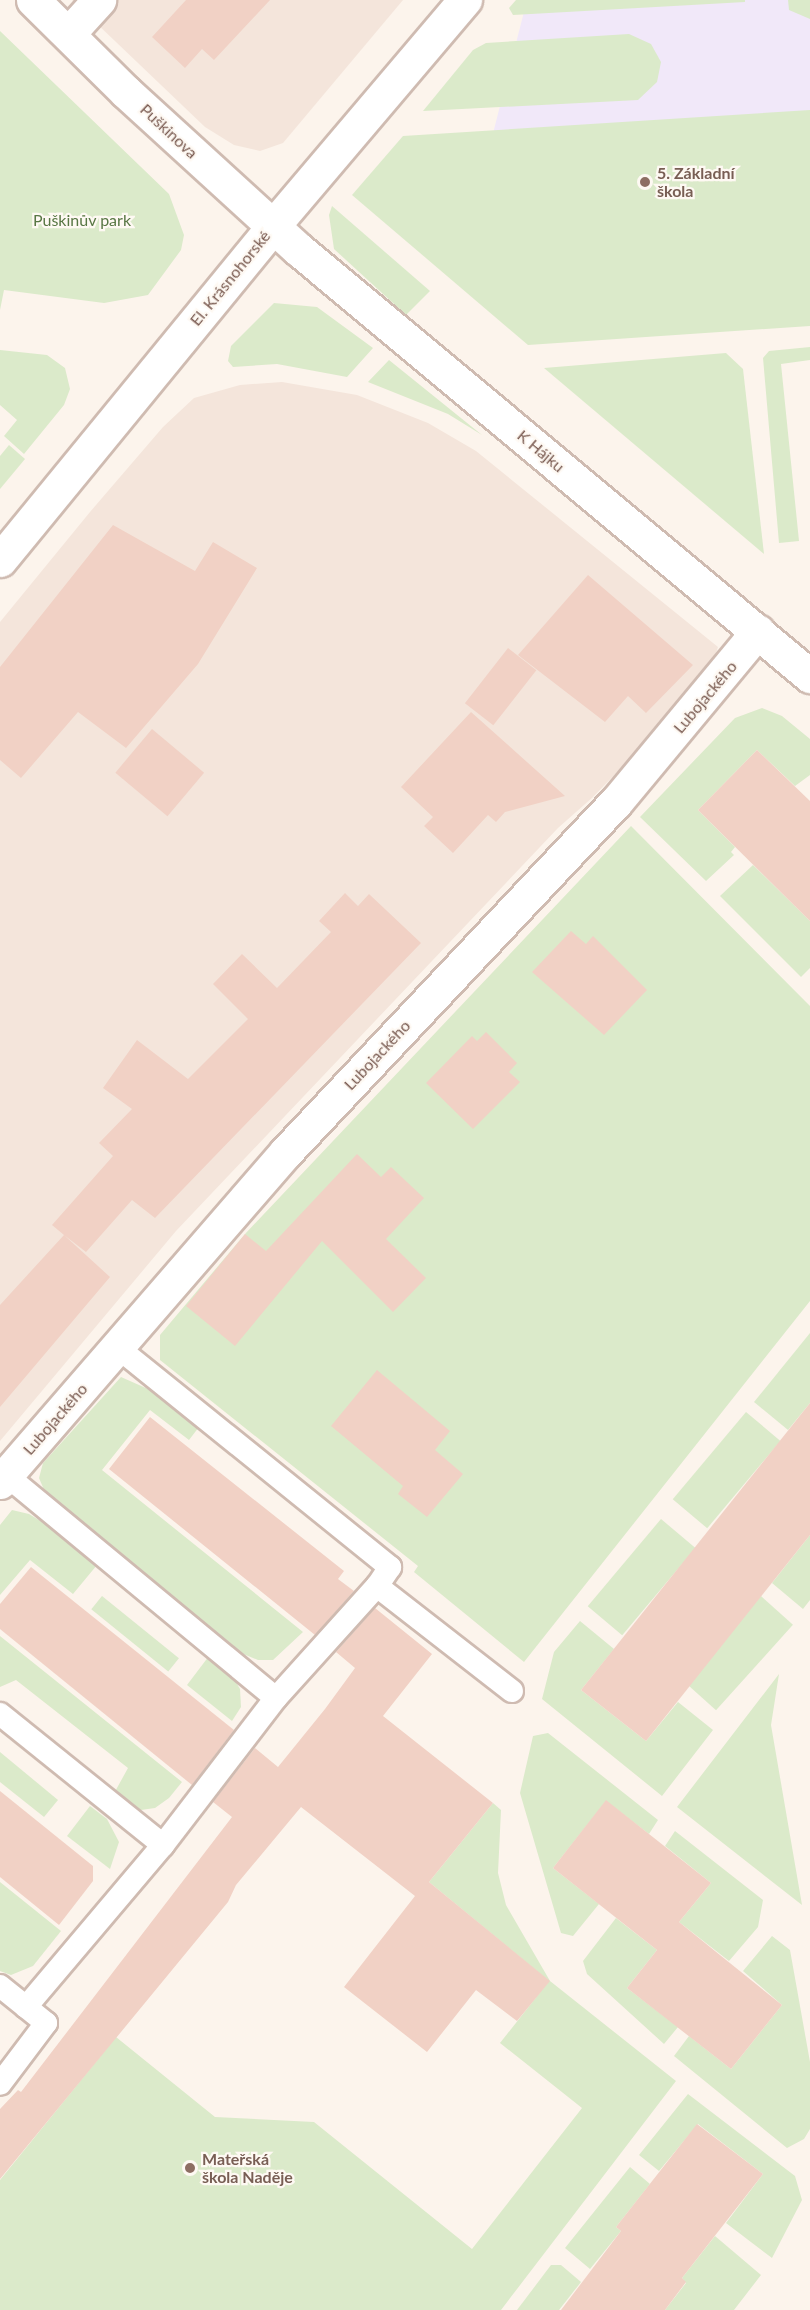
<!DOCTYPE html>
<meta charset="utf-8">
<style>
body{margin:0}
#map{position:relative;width:810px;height:2310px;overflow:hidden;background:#fcf4ec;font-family:Lato,sans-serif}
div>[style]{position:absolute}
.residential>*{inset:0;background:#f4e5db}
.education>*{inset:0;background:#f1e8f9}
.green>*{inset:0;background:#dbeaca;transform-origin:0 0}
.building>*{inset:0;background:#f1d1c5;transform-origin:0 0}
.roads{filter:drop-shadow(2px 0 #cfbbb1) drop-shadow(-2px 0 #cfbbb1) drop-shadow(0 2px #cfbbb1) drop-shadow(0 -2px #cfbbb1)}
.service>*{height:22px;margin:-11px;padding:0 11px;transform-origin:11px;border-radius:11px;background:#fff}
.minor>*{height:33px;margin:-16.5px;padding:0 16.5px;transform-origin:16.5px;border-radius:16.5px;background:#fff}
.dots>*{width:16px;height:16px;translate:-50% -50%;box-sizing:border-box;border:3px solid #fef9f3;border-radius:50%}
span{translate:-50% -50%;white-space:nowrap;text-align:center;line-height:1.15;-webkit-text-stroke:4.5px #fef9f3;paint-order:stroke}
.street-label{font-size:16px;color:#78594f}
.education-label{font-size:16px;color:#785e54;font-weight:700}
.left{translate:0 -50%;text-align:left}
.park-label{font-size:16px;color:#587744}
</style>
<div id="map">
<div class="residential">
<div style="clip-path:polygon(72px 0,403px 0,283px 143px,260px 151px,234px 145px,205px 127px)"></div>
<div style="clip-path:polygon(282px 382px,357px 395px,428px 423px,476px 451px,718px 647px,708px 678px,593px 797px,558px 828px,176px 1231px,0 1441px,0 622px,90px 512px,163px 427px,194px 398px,240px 385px)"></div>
</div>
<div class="education">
<div style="clip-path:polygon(527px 0,810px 0,810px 248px,464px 247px)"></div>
</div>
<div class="green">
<div style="clip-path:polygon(516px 0,745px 0,745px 2px,513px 15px,509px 8px)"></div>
<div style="clip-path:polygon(788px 0,810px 0,810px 19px,789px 10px)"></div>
<div style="clip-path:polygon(0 31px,169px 194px,184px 235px,181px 250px,148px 295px,104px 303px,4px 290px,0 310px)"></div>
<div style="clip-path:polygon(629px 34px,651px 44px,661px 62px,657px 82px,638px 100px,423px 111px,473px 50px,486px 43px)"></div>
<div style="clip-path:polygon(810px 110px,810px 326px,528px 345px,352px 195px,403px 136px)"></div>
<div style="clip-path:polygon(332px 206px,430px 291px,406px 315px,334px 249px,329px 215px)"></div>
<div style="clip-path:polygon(274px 303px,317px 307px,373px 348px,347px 377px,277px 364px,233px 367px,228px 361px,231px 346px)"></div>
<div style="clip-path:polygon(810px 347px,810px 360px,781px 364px,799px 541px,779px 543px,763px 358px,769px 351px)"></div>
<div style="clip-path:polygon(0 350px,47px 355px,65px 368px,70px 389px,64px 405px,24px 454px,4px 436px,17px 420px,0 405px)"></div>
<div style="clip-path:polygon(726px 353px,743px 369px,764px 554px,544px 368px)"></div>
<div style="clip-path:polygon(389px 360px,482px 435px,448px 414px,368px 382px)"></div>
<div style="clip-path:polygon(9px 445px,25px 459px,0 489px,0 456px)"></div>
<div style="clip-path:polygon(762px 708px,782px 716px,810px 739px,810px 775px,795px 786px,757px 750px,698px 810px,735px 847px,731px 852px,734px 855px,706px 881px,640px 817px,735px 718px)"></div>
<div style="clip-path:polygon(631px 826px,810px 1006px,810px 1301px,524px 1662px,414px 1572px,418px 1566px,160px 1360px,160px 1335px,245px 1234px)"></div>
<div style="clip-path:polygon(753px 865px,810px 921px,810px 968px,801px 977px,720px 896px)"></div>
<div style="clip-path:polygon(810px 1333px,810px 1403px,788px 1430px,754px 1402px)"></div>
<div style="clip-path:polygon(121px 1377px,157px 1393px,199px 1427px,189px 1440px,150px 1410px,102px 1470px,303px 1632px,273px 1660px,258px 1660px,241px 1653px,45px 1492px,39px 1478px,43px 1463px)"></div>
<div style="left:746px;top:1412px;width:45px;height:114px;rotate:40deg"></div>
<div style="clip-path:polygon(12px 1510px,29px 1514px,47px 1525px,97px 1565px,73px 1594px,30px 1560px,0 1595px,0 1525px)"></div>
<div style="left:661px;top:1519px;width:45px;height:114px;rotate:40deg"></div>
<div style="clip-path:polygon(810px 1535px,810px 1600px,803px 1609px,772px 1583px)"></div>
<div style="left:102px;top:1596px;width:99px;height:17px;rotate:39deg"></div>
<div style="left:761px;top:1596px;width:43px;height:115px;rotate:42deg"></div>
<div style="clip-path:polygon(580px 1621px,614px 1649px,581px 1690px,646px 1741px,678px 1702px,713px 1730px,662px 1796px,542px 1699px,554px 1652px)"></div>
<div style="clip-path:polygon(0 1636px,182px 1782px,169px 1798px,155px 1808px,141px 1810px,112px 1797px,128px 1768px,16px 1680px,0 1687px)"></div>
<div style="clip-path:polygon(209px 1656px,229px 1670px,240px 1689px,241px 1707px,232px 1721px,187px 1685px)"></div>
<div style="clip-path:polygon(779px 1674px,771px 1725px,802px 1905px,677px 1807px)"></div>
<div style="clip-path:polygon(548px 1733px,658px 1820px,649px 1834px,606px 1801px,553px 1868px,599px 1904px,573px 1936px,561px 1933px,520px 1793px,533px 1736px)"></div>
<div style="clip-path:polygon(0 1752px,58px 1800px,44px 1817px,0 1782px)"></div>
<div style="clip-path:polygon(493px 1803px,501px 1810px,498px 1873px,506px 1905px,550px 1981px,676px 2081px,501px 2310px,0 2310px,0 2180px,116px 2037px,215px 2117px,314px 2122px,472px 2249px,582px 2108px,500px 2043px,549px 1981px,429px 1882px)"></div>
<div style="clip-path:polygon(90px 1806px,107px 1819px,119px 1842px,110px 1869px,67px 1836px)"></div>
<div style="clip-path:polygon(675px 1831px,763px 1900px,758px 1927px,729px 1961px,679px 1922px,711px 1883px,665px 1846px)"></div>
<div style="clip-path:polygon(0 1882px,61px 1931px,33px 1966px,11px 1975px,0 1971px)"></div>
<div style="clip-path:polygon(616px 1918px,657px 1950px,627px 1988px,678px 2027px,664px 2044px,587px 1974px,583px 1961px)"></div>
<div style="clip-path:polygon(772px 1936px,790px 1950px,810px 2062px,810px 2129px,804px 2139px,787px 2148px,674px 2056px,689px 2036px,731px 2069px,782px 2005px,743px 1971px)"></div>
<div style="clip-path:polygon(688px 2094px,795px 2176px,802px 2200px,772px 2258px,726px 2223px,763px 2174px,698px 2124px,659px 2171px,639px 2155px)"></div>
<div style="clip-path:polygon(630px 2167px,650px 2184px,616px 2227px,621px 2231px,590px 2269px,565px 2248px)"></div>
<div style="clip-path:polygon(715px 2236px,761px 2275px,734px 2310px,665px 2310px,686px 2283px,682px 2278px)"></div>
<div style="clip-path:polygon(551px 2265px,561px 2265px,581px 2282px,559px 2310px,517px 2310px)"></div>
</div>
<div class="building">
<div style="clip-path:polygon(186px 0,270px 0,214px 60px,202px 49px,185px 68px,152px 37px)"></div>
<div style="clip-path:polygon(113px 525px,195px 571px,213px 542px,257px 568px,198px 664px,126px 748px,78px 712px,21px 778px,0 760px,0 667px)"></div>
<div style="clip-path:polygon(588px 575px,693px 665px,646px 713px,628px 696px,605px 722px,518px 655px)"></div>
<div style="left:508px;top:648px;width:36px;height:70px;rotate:38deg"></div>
<div style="clip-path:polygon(471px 712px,565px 796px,505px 812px,496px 822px,488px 815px,453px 853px,424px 826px,433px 817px,401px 787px)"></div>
<div style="left:152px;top:729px;width:68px;height:57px;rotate:40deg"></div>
<div style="clip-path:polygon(757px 750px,810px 801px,810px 921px,698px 810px)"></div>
<div style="clip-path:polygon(345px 893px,358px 906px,369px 894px,421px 943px,155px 1218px,132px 1200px,86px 1252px,64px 1235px,110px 1277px,0 1407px,0 1305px,64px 1235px,52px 1225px,113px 1156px,99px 1143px,132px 1109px,103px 1088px,137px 1040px,188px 1079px,248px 1019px,213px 984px,242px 954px,277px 988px,331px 932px,319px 921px)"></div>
<div style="clip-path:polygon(571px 931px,586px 944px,593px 936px,647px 990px,604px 1035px,532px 972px)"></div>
<div style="clip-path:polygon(486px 1032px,517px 1063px,509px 1072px,520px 1082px,473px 1129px,426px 1083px,472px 1036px,477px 1041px)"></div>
<div style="clip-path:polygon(357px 1154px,381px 1177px,391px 1167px,424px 1198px,386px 1239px,426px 1278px,393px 1312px,322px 1241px,235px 1346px,186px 1306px,245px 1234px,266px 1251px)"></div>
<div style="clip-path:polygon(377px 1370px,450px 1431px,435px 1450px,463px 1474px,427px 1517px,398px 1494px,403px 1486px,331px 1426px)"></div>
<div style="clip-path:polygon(810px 1403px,810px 1535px,646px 1741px,581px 1690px)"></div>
<div style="clip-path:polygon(150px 1417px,344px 1571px,338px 1579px,354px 1591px,315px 1635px,109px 1469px)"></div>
<div style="clip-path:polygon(31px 1567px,234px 1730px,192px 1785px,0 1629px,0 1604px)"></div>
<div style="clip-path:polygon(375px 1608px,432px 1654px,383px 1716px,493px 1803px,429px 1882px,550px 1981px,517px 2021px,476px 1990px,427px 2052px,344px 1987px,415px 1896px,301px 1807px,236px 1885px,228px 1902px,0 2179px,0 2109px,18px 2090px,21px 2092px,232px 1817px,213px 1802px,255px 1748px,278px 1767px,325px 1709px,355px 1668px,336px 1652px)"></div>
<div style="clip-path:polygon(0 1791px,93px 1866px,93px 1881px,59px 1925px,0 1877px)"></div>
<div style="clip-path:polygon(606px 1800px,711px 1883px,679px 1922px,782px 2005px,731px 2069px,627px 1988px,657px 1950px,553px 1868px)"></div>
<div style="clip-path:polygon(697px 2124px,763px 2174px,682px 2278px,686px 2282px,665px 2310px,561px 2310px,621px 2231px,616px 2227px)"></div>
</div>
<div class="roads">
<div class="service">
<div style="left:117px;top:1347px;width:351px;rotate:38.9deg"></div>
<div style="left:390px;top:1567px;width:23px;rotate:124deg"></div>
<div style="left:6px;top:1475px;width:350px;rotate:39.6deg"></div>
<div style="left:0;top:1714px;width:209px;rotate:38.8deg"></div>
<div style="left:0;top:1986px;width:59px;rotate:38.8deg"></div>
<div style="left:46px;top:2023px;width:76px;rotate:127deg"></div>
<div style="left:26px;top:2007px;width:212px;rotate:-49.8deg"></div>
<div style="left:163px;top:1845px;width:185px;rotate:-52.5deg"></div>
<div style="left:276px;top:1698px;width:151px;rotate:-48deg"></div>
<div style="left:377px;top:1586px;width:171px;rotate:37.9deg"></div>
</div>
<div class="minor">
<div style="left:33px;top:0;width:131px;rotate:44.7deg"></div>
<div style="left:126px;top:92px;width:233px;rotate:42.4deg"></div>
<div style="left:298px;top:249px;width:667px;rotate:39.83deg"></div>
<div style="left:69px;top:33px;width:45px;rotate:-47.7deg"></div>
<div style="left:0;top:560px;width:431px;rotate:-50.7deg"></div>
<div style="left:273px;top:226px;width:297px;rotate:-49.7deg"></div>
<div style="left:0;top:1482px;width:437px;rotate:-49.1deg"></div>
<div style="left:286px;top:1152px;width:481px;rotate:-46.7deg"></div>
<div style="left:616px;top:802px;width:222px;rotate:-50.3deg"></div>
</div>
</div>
<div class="dots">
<div style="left:645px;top:182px;background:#8d6e63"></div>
<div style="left:190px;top:2168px;background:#8d6e63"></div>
</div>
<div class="street-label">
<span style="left:169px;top:131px;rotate:43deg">Puškinova</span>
<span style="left:230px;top:278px;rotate:-51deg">El. Krásnohorské</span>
<span style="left:541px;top:451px;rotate:40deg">K Hájku</span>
<span style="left:705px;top:697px;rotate:-50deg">Lubojackého</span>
<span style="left:377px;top:1055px;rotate:-47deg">Lubojackého</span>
<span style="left:55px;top:1419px;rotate:-49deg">Lubojackého</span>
</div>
<div class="education-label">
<span class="left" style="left:657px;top:182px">5. Základní<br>škola</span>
<span class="left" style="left:202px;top:2168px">Mateřská<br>škola Naděje</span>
</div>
<div class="park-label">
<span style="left:82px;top:220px">Puškinův park</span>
</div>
</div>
